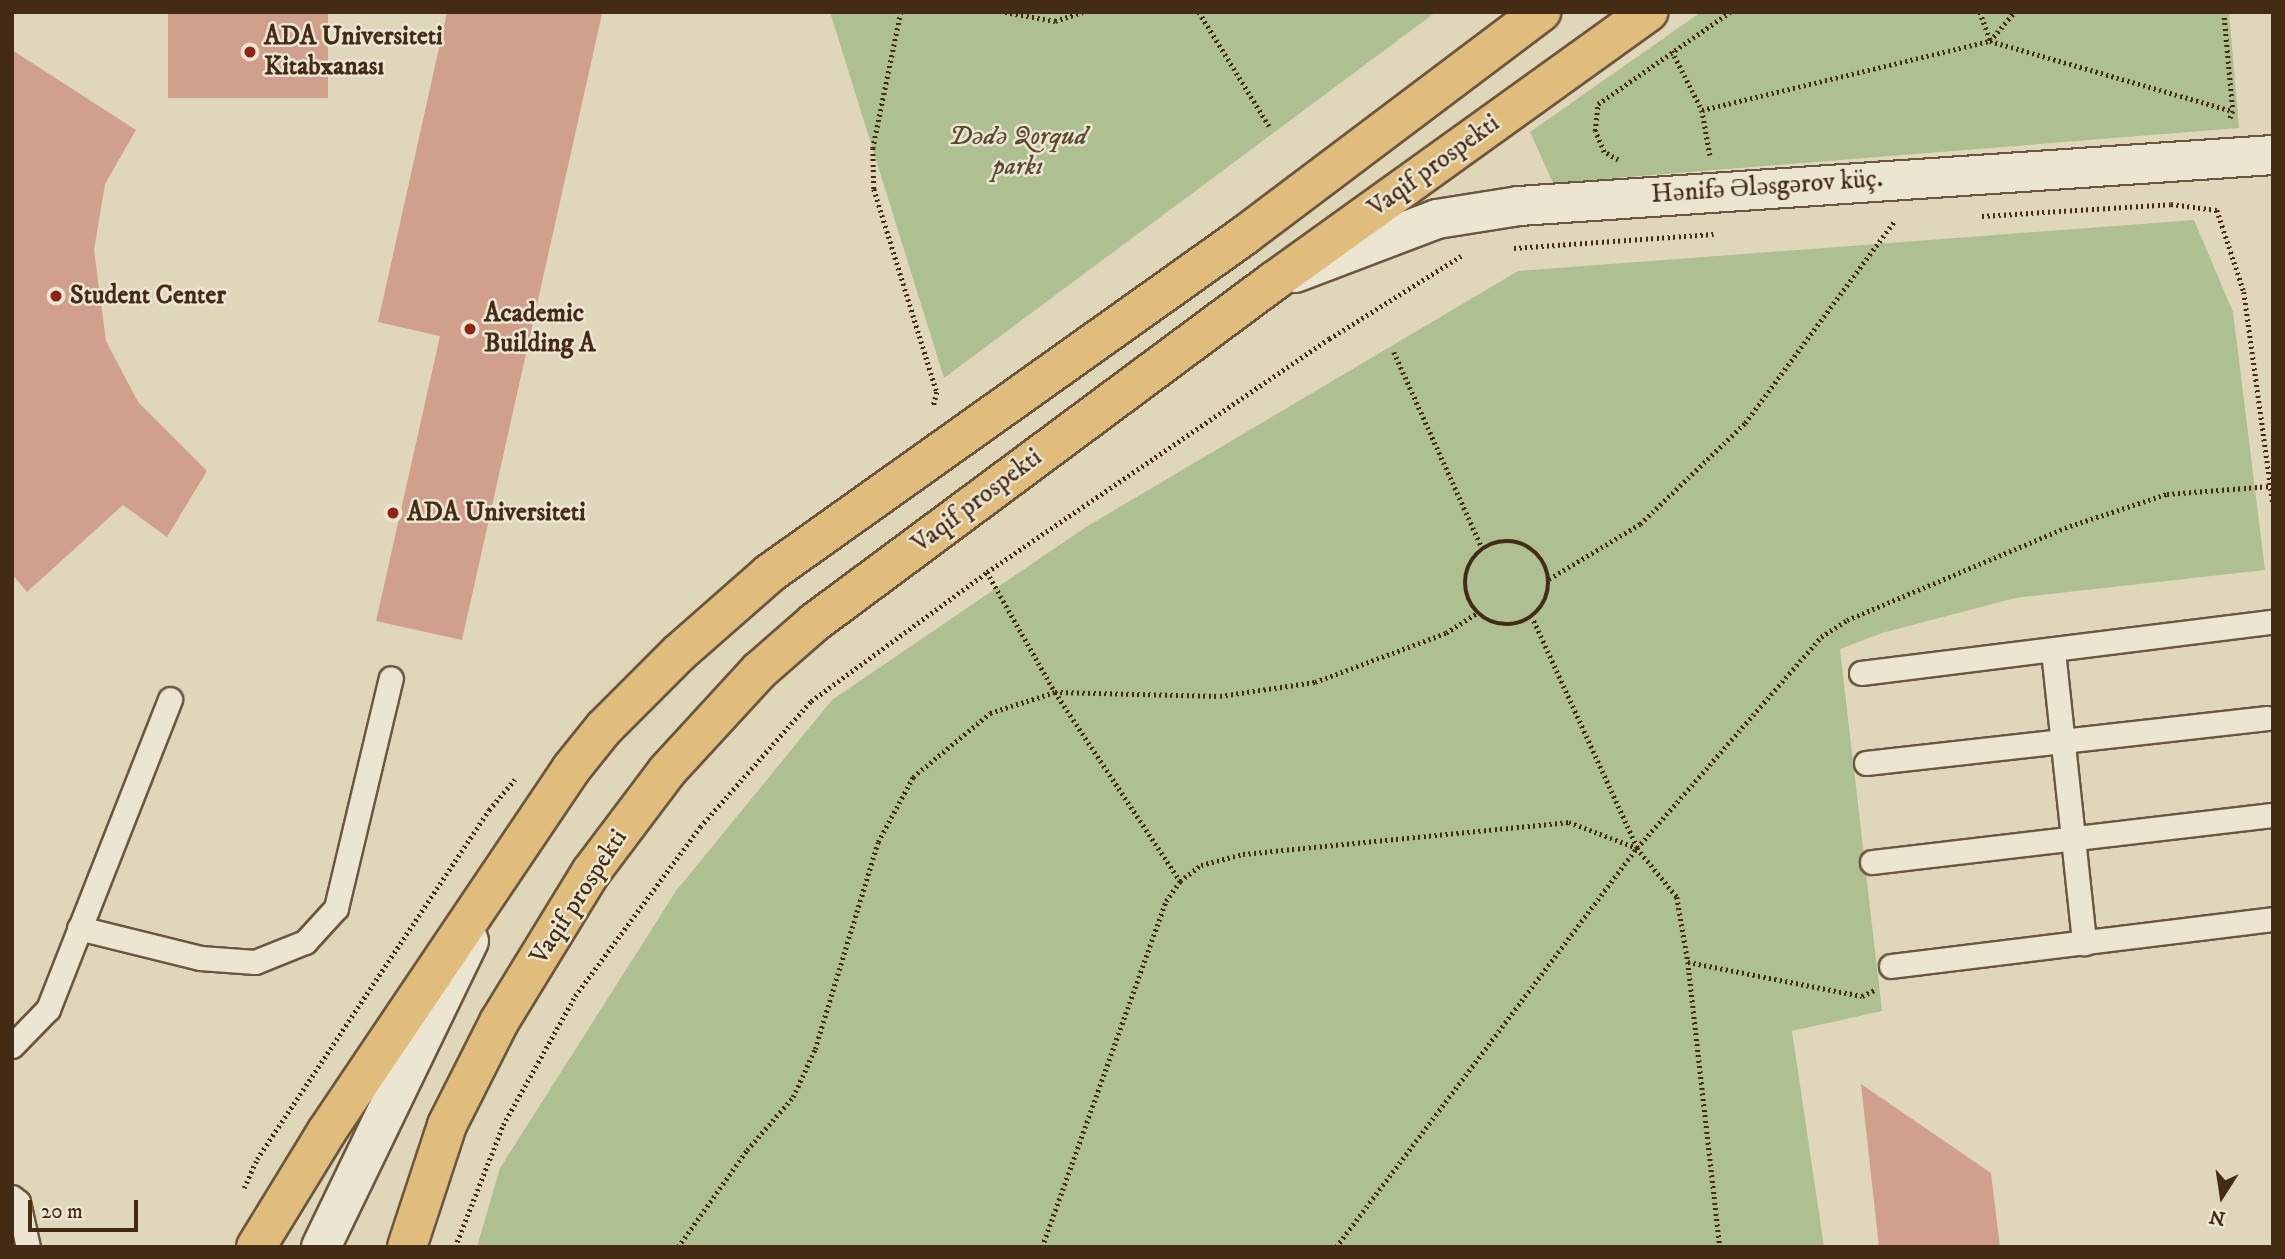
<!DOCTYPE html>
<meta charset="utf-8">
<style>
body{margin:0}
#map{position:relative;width:2285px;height:1259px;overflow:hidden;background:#e0d7ba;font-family:"IM FELL DW Pica",serif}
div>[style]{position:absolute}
.green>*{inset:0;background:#aebf92}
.building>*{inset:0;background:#d1a08d;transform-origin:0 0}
.path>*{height:4.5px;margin-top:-2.25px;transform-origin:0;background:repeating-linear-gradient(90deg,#442b14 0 2px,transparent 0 5.5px)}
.path>.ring{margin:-2.25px;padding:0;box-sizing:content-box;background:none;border:4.5px solid #442b14;border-radius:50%}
.roads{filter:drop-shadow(2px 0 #6b563e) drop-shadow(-2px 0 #6b563e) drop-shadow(0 2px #6b563e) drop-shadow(0 -2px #6b563e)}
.lane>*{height:23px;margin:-11.5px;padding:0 11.5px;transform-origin:11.5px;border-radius:11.5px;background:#ebe5d2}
.secondary>*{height:38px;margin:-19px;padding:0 19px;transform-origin:19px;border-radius:19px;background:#ebe5d2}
.primary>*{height:38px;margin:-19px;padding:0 19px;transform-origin:19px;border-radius:19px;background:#e0bc7d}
.dots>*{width:19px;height:19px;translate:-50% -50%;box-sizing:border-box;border:4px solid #ebe5d2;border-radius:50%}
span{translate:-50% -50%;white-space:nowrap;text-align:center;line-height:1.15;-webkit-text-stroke:5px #ebe5d2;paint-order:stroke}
.poi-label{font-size:26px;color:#442b14;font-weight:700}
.left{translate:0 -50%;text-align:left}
.park-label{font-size:26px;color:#59492d;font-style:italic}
.street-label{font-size:26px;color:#442b14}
.frame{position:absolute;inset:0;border:14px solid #442b14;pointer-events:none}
.north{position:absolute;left:2187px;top:1161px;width:70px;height:70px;-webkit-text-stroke:5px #ebe5d2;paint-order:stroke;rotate:192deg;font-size:19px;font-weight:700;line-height:28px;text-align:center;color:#442b14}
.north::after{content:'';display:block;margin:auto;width:24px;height:32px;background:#442b14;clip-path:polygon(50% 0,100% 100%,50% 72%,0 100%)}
.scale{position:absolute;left:28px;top:1200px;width:110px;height:32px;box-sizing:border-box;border:4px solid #442b14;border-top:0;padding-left:9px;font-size:21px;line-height:24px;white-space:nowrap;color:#442b14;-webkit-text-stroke:5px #ebe5d2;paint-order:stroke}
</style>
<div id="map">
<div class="green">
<div style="clip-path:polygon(830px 12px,1436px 12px,944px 378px)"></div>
<div style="clip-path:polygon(1701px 12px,2229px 12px,2239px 128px,1553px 183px,1530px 132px)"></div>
<div style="clip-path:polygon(2194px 220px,2233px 312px,2265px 570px,2015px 598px,1882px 633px,1840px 649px,1882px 1011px,1792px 1031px,1824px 1247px,477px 1247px,500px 1168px,676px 891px,832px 700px,1086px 527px,1518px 271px)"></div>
</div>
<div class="building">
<div style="left:168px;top:12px;width:160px;height:86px"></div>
<div style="clip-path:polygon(447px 12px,602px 14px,462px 640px,376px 621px,440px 336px,378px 322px)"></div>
<div style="clip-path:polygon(12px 50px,136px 130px,105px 184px,94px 250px,106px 341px,138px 402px,207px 471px,167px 537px,123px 505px,27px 592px,12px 574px)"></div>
<div style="clip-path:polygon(1861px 1084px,1991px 1173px,2000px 1247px,1879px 1247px)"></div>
</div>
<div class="path">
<div style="left:901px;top:12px;width:139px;rotate:101.6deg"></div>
<div style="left:873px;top:148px;width:41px;rotate:88.6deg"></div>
<div style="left:874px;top:189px;width:213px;rotate:72.8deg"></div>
<div style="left:937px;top:392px;width:16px;rotate:104deg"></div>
<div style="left:1005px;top:12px;width:51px;rotate:10.2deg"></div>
<div style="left:1055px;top:21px;width:29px;rotate:-18deg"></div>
<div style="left:1199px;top:12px;width:134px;rotate:58.4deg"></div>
<div style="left:1980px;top:12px;width:30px;rotate:70deg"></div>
<div style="left:2224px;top:12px;width:99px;rotate:84.8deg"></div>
<div style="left:2233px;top:111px;width:9px;rotate:111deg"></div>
<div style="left:1990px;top:41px;width:38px;rotate:-50deg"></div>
<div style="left:1672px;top:51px;width:66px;rotate:63deg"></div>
<div style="left:1702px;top:110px;width:46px;rotate:79.9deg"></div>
<div style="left:1702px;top:110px;width:296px;rotate:-13.5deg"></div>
<div style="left:1990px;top:41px;width:253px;rotate:16.1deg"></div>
<div style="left:1618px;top:160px;width:16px;rotate:-150deg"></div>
<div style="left:1604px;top:152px;width:23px;rotate:-113deg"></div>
<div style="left:1595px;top:131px;width:27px;rotate:-84deg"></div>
<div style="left:1598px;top:104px;width:161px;rotate:-34.9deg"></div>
<div style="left:1982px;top:216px;width:189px;rotate:-3.6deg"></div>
<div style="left:2171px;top:204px;width:46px;rotate:7.4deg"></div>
<div style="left:2217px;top:210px;width:86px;rotate:71.8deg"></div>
<div style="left:2244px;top:292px;width:213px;rotate:82.2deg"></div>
<div style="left:1514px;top:248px;width:200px;rotate:-4deg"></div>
<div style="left:1394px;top:352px;width:215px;rotate:65.8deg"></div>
<div class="ring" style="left:1465px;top:541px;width:79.5px;height:79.5px"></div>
<div style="left:987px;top:572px;width:138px;rotate:60.5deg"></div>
<div style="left:1055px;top:692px;width:227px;rotate:56.5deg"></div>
<div style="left:1549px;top:579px;width:106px;rotate:-31.1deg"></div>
<div style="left:1640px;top:524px;width:146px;rotate:-43.9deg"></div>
<div style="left:1745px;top:423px;width:250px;rotate:-53.5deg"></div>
<div style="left:1637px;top:848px;width:280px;rotate:-48.9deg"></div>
<div style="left:1821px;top:637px;width:31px;rotate:-33deg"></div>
<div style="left:1847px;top:620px;width:242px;rotate:-22.9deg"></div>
<div style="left:2070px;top:526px;width:102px;rotate:-18.3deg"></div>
<div style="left:2167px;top:494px;width:104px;rotate:-4.4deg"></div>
<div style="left:1688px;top:962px;width:177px;rotate:11.1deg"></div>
<div style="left:1862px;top:996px;width:14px;rotate:-25deg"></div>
<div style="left:244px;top:1188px;width:32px;rotate:-66deg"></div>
<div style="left:257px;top:1159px;width:419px;rotate:-56.4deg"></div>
<div style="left:489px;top:810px;width:40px;rotate:-50deg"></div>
<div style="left:455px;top:1247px;width:131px;rotate:-68.5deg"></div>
<div style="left:503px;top:1125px;width:148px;rotate:-60.8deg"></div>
<div style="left:575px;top:996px;width:210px;rotate:-53.5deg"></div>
<div style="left:700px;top:827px;width:168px;rotate:-48.6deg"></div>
<div style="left:811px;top:701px;width:218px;rotate:-36.2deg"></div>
<div style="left:987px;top:572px;width:414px;rotate:-34.3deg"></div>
<div style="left:1329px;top:339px;width:156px;rotate:-32.2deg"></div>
<div style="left:678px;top:1247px;width:119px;rotate:-54.6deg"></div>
<div style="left:747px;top:1150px;width:70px;rotate:-49deg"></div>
<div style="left:793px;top:1097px;width:53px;rotate:-65.4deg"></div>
<div style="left:815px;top:1049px;width:216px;rotate:-73.1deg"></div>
<div style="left:878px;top:842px;width:74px;rotate:-61.7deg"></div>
<div style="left:913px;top:777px;width:100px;rotate:-39.7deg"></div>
<div style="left:990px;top:713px;width:68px;rotate:-17.9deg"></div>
<div style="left:1055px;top:692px;width:165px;rotate:1.4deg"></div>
<div style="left:1220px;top:696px;width:96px;rotate:-8.4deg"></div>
<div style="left:1315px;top:682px;width:140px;rotate:-20.5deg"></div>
<div style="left:1446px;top:633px;width:37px;rotate:-33deg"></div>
<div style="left:1042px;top:1247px;width:368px;rotate:-70.3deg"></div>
<div style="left:1166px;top:901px;width:24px;rotate:-55deg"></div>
<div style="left:1180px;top:881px;width:26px;rotate:-37deg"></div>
<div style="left:1201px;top:865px;width:43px;rotate:-14.7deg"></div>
<div style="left:1243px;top:854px;width:328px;rotate:-5.6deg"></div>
<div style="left:1569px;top:822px;width:73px;rotate:20.9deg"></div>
<div style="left:1637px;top:848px;width:63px;rotate:50.8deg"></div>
<div style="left:1677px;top:897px;width:66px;rotate:80.4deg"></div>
<div style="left:1688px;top:962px;width:287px;rotate:83.6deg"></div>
<div style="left:1336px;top:1247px;width:500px;rotate:-53deg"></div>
<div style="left:1637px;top:848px;width:253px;rotate:-114.5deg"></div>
</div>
<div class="roads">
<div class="lane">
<div style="left:2053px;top:651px;width:294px;rotate:83.9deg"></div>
<div style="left:1861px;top:673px;width:415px;rotate:-7.1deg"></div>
<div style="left:1866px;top:763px;width:404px;rotate:-6.4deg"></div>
<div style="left:1872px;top:862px;width:404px;rotate:-6.7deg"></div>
<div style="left:79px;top:928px;width:125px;rotate:13.9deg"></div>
<div style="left:200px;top:958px;width:55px;rotate:4.2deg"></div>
<div style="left:255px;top:962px;width:54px;rotate:-21.8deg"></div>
<div style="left:305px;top:942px;width:46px;rotate:-47.6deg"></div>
<div style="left:336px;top:908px;width:236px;rotate:-76.6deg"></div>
<div style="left:1891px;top:966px;width:385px;rotate:-7deg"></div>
<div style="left:12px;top:1046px;width:52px;rotate:-45.8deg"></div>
<div style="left:48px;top:1009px;width:333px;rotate:-68.5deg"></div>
<div style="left:12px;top:1197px;width:8px;rotate:40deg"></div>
<div style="left:18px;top:1202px;width:46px;rotate:77.5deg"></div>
</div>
<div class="secondary">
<div style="left:1295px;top:273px;width:152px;rotate:-20.8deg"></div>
<div style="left:1437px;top:219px;width:83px;rotate:-9deg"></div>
<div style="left:1519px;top:206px;width:756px;rotate:-3.87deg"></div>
<div style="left:321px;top:1247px;width:340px;rotate:-64.2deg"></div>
</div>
<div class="primary">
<div style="left:256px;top:1247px;width:136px;rotate:-58.5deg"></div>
<div style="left:327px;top:1131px;width:437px;rotate:-56deg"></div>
<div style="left:571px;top:769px;width:53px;rotate:-51.2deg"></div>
<div style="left:604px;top:728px;width:106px;rotate:-45deg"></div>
<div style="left:679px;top:653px;width:121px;rotate:-41.3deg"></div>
<div style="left:770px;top:573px;width:583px;rotate:-35.43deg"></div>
<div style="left:1245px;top:235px;width:371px;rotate:-37deg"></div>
<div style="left:407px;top:1247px;width:128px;rotate:-71.8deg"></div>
<div style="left:447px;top:1125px;width:115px;rotate:-63.2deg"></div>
<div style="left:499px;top:1022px;width:176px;rotate:-58.5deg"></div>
<div style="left:591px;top:872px;width:126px;rotate:-53deg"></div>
<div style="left:667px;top:771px;width:137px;rotate:-47.4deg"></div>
<div style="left:760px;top:670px;width:73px;rotate:-41.1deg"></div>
<div style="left:815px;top:622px;width:572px;rotate:-36.61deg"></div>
<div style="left:1274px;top:281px;width:461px;rotate:-35.7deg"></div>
</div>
</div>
<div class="dots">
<div style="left:250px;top:52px;background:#8f2418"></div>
<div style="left:56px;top:296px;background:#8f2418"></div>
<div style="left:470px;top:329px;background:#8f2418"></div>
<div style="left:393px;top:513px;background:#8f2418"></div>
</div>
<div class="poi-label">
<span class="left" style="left:264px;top:52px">ADA Universiteti<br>Kitabxanası</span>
<span class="left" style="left:70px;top:296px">Student Center</span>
<span class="left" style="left:484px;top:329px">Academic<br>Building A</span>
<span class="left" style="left:407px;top:513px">ADA Universiteti</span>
</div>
<div class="park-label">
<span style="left:1018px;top:152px">Dədə Qorqud<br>parkı</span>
</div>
<div class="street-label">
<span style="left:1434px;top:166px;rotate:-36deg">Vaqif prospekti</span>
<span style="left:1767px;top:187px;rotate:-4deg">Hənifə Ələsgərov küç.</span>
<span style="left:977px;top:501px;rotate:-37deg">Vaqif prospekti</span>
<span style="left:579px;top:897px;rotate:-57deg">Vaqif prospekti</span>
</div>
<div class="frame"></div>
<div class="north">N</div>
<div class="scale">20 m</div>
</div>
